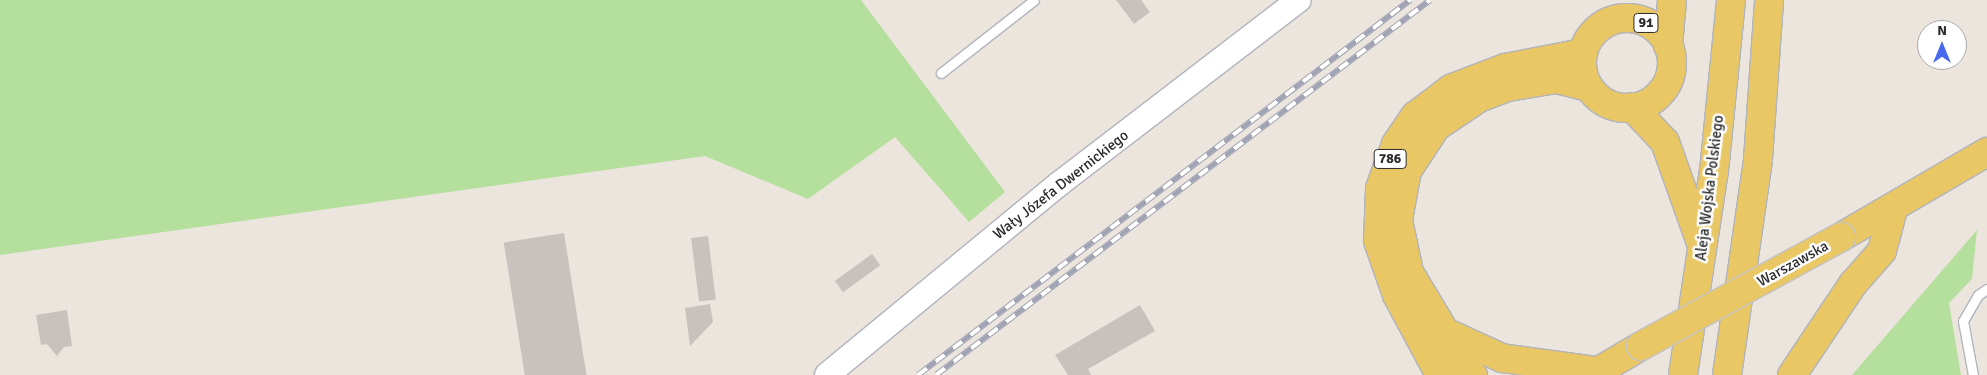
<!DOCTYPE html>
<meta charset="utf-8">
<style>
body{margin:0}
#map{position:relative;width:1987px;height:375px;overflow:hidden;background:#ece5dd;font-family:Signika,sans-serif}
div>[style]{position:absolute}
.green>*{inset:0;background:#b5df9c}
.building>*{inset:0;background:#c7c2bd;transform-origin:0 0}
.roads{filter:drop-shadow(1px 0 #b1b4bd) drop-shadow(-1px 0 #b1b4bd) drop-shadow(0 1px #b1b4bd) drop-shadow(0 -1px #b1b4bd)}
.lane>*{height:9px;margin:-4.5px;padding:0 4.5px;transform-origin:4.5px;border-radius:4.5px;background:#fff}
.secondary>*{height:24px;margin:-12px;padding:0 12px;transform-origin:12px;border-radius:12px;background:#fff}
.primary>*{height:28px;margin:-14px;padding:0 14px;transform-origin:14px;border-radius:14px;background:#e9c765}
.primary>.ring{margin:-14px;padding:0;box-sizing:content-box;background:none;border:28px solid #e9c765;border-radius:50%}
.rail>*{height:5.5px;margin-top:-2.75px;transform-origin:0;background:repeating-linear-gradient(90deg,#fff 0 11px,#a0a3b4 0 22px);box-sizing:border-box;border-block:1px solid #a0a3b4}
.bridges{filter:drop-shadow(1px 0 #c3c3c3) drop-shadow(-1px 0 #c3c3c3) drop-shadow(0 1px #c3c3c3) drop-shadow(0 -1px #c3c3c3)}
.primary-bridge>*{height:28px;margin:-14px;padding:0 14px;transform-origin:14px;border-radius:14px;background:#e9c765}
span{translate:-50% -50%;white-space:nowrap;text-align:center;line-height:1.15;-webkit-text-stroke:5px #fff;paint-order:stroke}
.shield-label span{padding:1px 4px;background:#fff;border:1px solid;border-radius:4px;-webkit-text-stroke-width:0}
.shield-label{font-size:14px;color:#2a2a2a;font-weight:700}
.street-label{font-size:15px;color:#2a2a2a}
.north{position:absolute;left:1917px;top:20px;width:50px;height:50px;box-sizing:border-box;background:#fff;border:1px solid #aaa;border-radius:50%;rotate:0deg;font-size:14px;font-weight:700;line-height:20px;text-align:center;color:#2a2a2a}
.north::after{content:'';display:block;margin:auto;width:18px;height:22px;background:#4669f0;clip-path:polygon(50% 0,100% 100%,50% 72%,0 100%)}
</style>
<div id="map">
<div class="green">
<div style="clip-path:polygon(0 0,861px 0,1005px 192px,969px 222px,895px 137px,808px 199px,705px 156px,0 255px)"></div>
<div style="clip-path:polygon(1977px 230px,1972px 279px,1949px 303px,1961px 375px,1852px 375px)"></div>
</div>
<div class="building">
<div style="clip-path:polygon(1116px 0,1141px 0,1150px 12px,1134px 24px)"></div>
<div style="left:564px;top:233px;width:144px;height:61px;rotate:81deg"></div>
<div style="left:708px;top:236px;width:64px;height:17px;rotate:83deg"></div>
<div style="left:872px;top:254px;width:14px;height:46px;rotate:54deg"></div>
<div style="clip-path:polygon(710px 304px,713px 322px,690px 346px,685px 308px)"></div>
<div style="clip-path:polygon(1140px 305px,1155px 331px,1088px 369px,1091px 375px,1068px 375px,1055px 355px)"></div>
<div style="clip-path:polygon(67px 310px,72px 346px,64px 347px,57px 356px,47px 344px,41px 345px,36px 315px)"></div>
</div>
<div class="roads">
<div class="lane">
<div style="left:941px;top:73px;width:118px;rotate:-38.1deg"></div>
<div style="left:1973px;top:375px;width:55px;rotate:-100.5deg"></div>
<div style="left:1963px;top:321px;width:30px;rotate:-60deg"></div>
<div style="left:1978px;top:295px;width:11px;rotate:-34deg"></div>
</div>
<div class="secondary">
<div style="left:827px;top:375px;width:301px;rotate:-39.5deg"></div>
<div style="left:1059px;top:184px;width:302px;rotate:-37.5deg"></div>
</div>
<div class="primary">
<div class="ring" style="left:1582px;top:18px;width:62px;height:62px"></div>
<div style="left:1668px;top:46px;width:46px;rotate:-85deg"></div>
<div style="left:1632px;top:107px;width:48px;rotate:46.7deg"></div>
<div style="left:1665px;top:142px;width:110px;rotate:70.4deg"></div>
<div style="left:1841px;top:237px;width:169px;rotate:-30.2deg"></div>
<div style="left:1445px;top:332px;width:63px;rotate:24.5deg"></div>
<div style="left:1502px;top:358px;width:96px;rotate:7.8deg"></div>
<div style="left:1440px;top:375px;width:91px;rotate:-118.3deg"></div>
<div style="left:1397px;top:295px;width:57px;rotate:-109.4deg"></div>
<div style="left:1378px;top:241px;width:53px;rotate:-87.8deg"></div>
<div style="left:1380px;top:188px;width:47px;rotate:-70deg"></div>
<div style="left:1396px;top:144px;width:34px;rotate:-56deg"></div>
<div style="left:1415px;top:116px;width:46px;rotate:-37.1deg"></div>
<div style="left:1452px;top:88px;width:57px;rotate:-20.7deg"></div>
<div style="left:1505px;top:68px;width:79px;rotate:-10.9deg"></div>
<div style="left:1473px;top:375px;width:32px;rotate:-136deg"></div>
<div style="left:1450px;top:353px;width:22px;rotate:-103deg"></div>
<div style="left:1445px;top:332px;width:70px;rotate:-121deg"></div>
<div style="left:1409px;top:272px;width:53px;rotate:-101.9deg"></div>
<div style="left:1398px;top:220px;width:50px;rotate:-79.6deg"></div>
<div style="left:1407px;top:171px;width:53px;rotate:-56.6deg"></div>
<div style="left:1436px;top:127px;width:52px;rotate:-34deg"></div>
<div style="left:1479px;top:98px;width:31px;rotate:-21deg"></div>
<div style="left:1508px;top:87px;width:49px;rotate:-9.5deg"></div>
<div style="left:1556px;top:79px;width:34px;rotate:14deg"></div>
<div style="left:1592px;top:375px;width:57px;rotate:-30.6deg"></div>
<div style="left:1683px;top:375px;width:206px;rotate:-81.4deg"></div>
<div style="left:1714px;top:171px;width:172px;rotate:-84.3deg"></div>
<div style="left:1727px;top:375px;width:218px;rotate:-81.8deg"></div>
<div style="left:1758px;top:159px;width:159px;rotate:-86deg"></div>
<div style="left:1792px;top:375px;width:110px;rotate:-56.2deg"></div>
<div style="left:1853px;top:284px;width:44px;rotate:-48.7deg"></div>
<div style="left:1882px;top:251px;width:43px;rotate:-75.3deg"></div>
</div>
</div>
<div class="rail">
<div style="left:918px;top:375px;width:619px;rotate:-37.31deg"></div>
<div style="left:936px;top:375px;width:620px;rotate:-37.2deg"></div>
</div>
<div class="bridges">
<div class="primary-bridge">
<div style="left:1641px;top:346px;width:228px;rotate:-28.6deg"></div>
</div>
</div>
<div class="shield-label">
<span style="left:1646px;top:23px">91</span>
<span style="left:1390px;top:159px">786</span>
</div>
<div class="street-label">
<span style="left:1061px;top:185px;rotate:-38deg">Wały Józefa Dwernickiego</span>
<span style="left:1710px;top:188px;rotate:-83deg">Aleja Wojska Polskiego</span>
<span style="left:1793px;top:264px;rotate:-29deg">Warszawska</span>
</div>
<div class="north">N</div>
</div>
